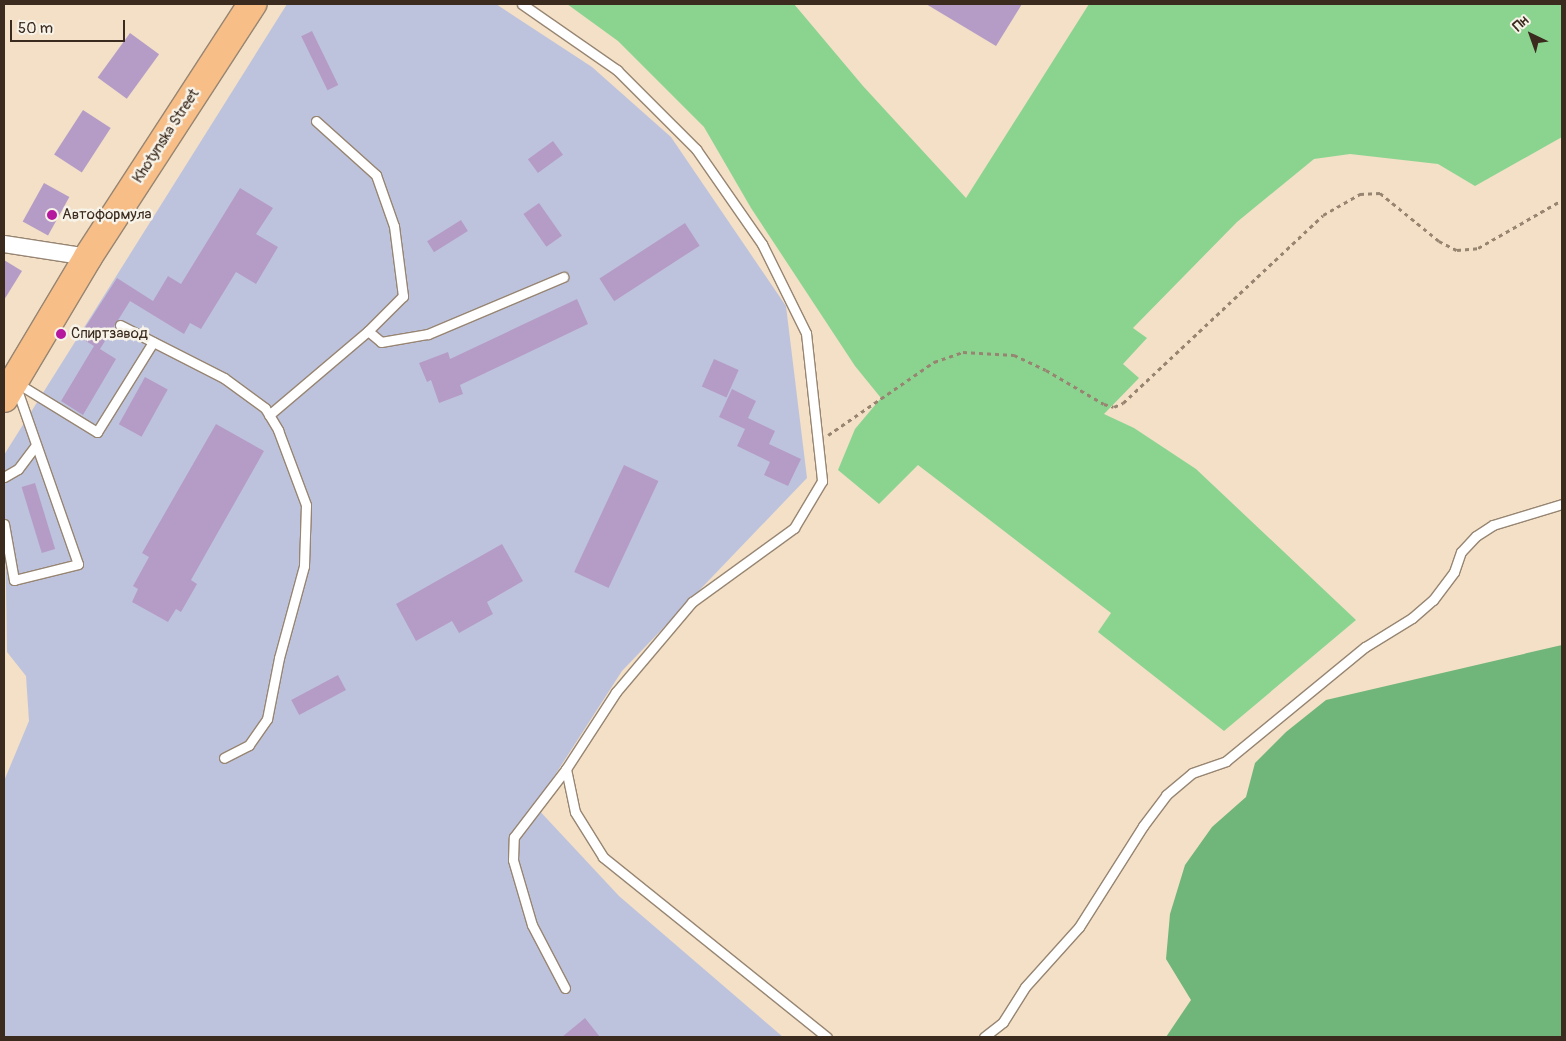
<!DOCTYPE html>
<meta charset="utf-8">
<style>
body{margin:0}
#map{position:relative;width:1566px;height:1041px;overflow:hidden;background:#f3e0c6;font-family:Pangolin,sans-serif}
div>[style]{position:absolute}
.industrial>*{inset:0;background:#bec3dd}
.green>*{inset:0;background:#8bd490}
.forest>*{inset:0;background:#70b67a}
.building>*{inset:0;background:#b59cc6;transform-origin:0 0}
.path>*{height:2.5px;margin-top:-1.25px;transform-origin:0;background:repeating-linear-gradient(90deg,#978572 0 4px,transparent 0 8px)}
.roads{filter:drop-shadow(1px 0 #978572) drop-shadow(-1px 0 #978572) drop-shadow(0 1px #978572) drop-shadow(0 -1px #978572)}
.service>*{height:9px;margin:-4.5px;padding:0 4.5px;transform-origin:4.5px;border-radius:4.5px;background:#fff}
.minor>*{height:16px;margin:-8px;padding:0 8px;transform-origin:8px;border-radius:8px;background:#fff}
.trunk>*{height:28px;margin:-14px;padding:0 14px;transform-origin:14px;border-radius:14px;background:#f7be88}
.dots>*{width:14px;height:14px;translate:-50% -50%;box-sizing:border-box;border:2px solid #f7f3e8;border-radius:50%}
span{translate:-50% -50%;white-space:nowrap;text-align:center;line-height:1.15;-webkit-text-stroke:5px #f7f3e8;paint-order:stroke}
.street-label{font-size:15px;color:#3b2a1e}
.poi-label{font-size:15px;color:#3b2a1e}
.left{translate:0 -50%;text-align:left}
.frame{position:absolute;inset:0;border:5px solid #3b2a1e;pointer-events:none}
.north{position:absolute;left:1506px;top:10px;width:50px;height:50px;-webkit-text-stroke:4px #f7f3e8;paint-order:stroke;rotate:318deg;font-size:14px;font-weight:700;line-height:20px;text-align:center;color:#3b2a1e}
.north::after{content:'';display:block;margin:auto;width:18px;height:22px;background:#3b2a1e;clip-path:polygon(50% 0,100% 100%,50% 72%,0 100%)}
.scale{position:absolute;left:10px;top:20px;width:115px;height:22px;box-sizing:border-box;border:2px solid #3b2a1e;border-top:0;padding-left:6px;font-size:15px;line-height:18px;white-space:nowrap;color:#3b2a1e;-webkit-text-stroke:4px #f7f3e8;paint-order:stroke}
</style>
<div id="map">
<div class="industrial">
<div style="clip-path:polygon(287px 4px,496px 4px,592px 67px,671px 137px,786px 306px,807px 478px,622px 671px,535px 806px,619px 896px,783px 1037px,4px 1037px,4px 781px,29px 721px,26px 676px,7px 652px,4px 455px)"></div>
</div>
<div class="green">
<div style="clip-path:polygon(567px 4px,794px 4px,863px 86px,966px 198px,1089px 4px,1562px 4px,1562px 137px,1475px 186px,1438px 164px,1350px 154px,1314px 159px,1237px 222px,1133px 328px,1147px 338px,1123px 364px,1139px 378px,1104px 414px,1134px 428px,1196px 469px,1356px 620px,1224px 731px,1098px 632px,1111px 613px,918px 465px,879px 504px,838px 470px,855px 429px,881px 398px,855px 366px,751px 208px,704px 127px,618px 41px)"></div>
</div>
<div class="forest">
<div style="clip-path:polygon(1562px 645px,1562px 1037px,1166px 1037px,1191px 1000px,1166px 959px,1170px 914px,1185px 865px,1212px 827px,1246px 797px,1255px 763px,1286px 732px,1326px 700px)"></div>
</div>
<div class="building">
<div style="clip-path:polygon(926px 4px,1022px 4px,996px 46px)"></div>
<div style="left:312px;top:31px;width:60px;height:12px;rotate:64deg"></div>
<div style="left:130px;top:33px;width:36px;height:55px;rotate:36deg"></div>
<div style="left:83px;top:110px;width:33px;height:53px;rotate:33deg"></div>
<div style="left:553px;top:141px;width:17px;height:31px;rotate:54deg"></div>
<div style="left:44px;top:183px;width:29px;height:44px;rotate:29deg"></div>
<div style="clip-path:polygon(240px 188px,273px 208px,256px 234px,278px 247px,256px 284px,236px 272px,201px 329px,190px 323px,184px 334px,130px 301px,100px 349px,116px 359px,83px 415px,61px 401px,94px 346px,79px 337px,117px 278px,153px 301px,168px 276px,181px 284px)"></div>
<div style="left:539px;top:203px;width:40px;height:19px;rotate:55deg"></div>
<div style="left:461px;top:220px;width:13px;height:40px;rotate:58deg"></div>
<div style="left:685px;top:223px;width:27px;height:102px;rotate:57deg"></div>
<div style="clip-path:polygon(4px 260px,22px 271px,4px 300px)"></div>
<div style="clip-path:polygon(577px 299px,588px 324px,460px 385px,463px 394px,439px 403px,431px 380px,427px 382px,419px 363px,448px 352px,450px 359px)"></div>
<div style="left:714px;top:359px;width:27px;height:30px;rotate:24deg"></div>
<div style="left:145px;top:377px;width:26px;height:54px;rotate:29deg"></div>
<div style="clip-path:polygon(732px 389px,756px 401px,748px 418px,775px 431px,769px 444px,801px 459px,788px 486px,764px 475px,770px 462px,737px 446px,745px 429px,719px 417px)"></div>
<div style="clip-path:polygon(216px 424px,264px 451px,191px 580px,197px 584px,181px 612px,176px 609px,168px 622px,132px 602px,138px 589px,133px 586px,149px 557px,142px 553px)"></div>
<div style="left:624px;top:465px;width:38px;height:118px;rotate:25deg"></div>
<div style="left:35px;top:483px;width:69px;height:14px;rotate:73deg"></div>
<div style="clip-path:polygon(502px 544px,523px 581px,487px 602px,493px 614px,459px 633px,452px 621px,416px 641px,396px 604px)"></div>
<div style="left:338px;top:675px;width:17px;height:53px;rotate:62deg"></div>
<div style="clip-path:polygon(585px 1018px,600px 1037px,562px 1037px)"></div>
</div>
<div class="path">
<div style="left:828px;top:435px;width:129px;rotate:-34.6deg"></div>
<div style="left:934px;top:362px;width:31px;rotate:-19deg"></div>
<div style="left:963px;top:352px;width:51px;rotate:3.4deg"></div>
<div style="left:1014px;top:355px;width:35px;rotate:25deg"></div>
<div style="left:1046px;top:370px;width:67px;rotate:30.4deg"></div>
<div style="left:1104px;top:404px;width:10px;rotate:17deg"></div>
<div style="left:1114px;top:407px;width:10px;rotate:-24deg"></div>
<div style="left:1123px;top:403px;width:274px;rotate:-43.2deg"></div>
<div style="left:1323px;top:215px;width:43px;rotate:-29.6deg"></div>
<div style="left:1360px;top:194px;width:20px;rotate:-3deg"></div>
<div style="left:1380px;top:193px;width:76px;rotate:39.1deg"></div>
<div style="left:1439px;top:241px;width:20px;rotate:27deg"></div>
<div style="left:1457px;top:250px;width:21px;rotate:-5deg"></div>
<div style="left:1478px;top:248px;width:97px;rotate:-29.7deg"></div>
</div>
<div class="roads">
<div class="service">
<div style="left:522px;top:4px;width:116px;rotate:34.8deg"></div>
<div style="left:617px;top:70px;width:112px;rotate:45deg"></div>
<div style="left:696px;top:149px;width:116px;rotate:55.2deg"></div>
<div style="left:762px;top:244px;width:99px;rotate:63.7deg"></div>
<div style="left:806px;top:333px;width:149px;rotate:83.8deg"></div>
<div style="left:822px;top:481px;width:55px;rotate:120.8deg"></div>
<div style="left:794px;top:528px;width:126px;rotate:144deg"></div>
<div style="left:692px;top:602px;width:118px;rotate:130.2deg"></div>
<div style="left:616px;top:692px;width:92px;rotate:123deg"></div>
<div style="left:566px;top:769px;width:44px;rotate:78.2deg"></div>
<div style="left:575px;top:812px;width:53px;rotate:58.1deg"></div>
<div style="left:603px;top:857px;width:287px;rotate:38.8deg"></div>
<div style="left:316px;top:121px;width:81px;rotate:42deg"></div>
<div style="left:376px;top:175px;width:54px;rotate:70.6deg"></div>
<div style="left:394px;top:226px;width:71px;rotate:82.7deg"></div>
<div style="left:403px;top:296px;width:49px;rotate:135deg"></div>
<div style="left:120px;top:325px;width:117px;rotate:27deg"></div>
<div style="left:224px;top:378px;width:51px;rotate:36.2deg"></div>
<div style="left:265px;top:408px;width:26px;rotate:59deg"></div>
<div style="left:278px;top:430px;width:80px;rotate:69.5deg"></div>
<div style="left:306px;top:505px;width:61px;rotate:91.9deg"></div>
<div style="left:304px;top:566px;width:95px;rotate:105.2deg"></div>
<div style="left:279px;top:658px;width:62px;rotate:101.1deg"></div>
<div style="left:267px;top:719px;width:32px;rotate:125deg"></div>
<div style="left:249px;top:745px;width:28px;rotate:153deg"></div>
<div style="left:17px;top:383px;width:94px;rotate:31.5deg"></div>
<div style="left:97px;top:432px;width:106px;rotate:-58.1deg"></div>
<div style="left:269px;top:415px;width:130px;rotate:-40.3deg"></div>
<div style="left:368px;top:331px;width:17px;rotate:40deg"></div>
<div style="left:381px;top:342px;width:48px;rotate:-9.7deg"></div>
<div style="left:428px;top:334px;width:147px;rotate:-22.9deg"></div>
<div style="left:4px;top:477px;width:16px;rotate:-30deg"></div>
<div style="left:18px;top:469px;width:30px;rotate:-53deg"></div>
<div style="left:4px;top:524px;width:57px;rotate:79.9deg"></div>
<div style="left:14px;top:580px;width:66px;rotate:-14deg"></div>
<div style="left:78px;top:564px;width:188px;rotate:-109.3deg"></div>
<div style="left:565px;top:988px;width:71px;rotate:-117.6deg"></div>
<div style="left:532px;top:925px;width:68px;rotate:-106.3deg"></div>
<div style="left:513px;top:860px;width:23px;rotate:-88deg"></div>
<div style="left:514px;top:837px;width:86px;rotate:-52.6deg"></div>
<div style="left:984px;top:1037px;width:24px;rotate:-38deg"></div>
<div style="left:1003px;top:1022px;width:41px;rotate:-57.8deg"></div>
<div style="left:1025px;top:987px;width:81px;rotate:-48deg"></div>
<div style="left:1079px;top:927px;width:120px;rotate:-57.6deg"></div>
<div style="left:1143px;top:826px;width:39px;rotate:-53deg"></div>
<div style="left:1166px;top:795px;width:34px;rotate:-40deg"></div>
<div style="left:1192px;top:773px;width:36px;rotate:-19deg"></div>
<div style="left:1226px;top:761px;width:180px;rotate:-39.4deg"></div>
<div style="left:1365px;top:647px;width:55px;rotate:-31.7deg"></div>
<div style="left:1412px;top:618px;width:28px;rotate:-41deg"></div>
<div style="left:1433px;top:600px;width:35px;rotate:-53deg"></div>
<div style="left:1454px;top:572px;width:21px;rotate:-71deg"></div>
<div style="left:1461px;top:552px;width:22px;rotate:-47deg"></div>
<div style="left:1476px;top:536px;width:20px;rotate:-33deg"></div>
<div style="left:1493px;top:525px;width:72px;rotate:-16.9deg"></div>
</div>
<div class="minor">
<div style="left:4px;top:244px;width:85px;rotate:8.8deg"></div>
</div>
<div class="trunk">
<div style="left:4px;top:398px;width:164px;rotate:-59.2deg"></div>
<div style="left:88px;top:257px;width:302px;rotate:-57deg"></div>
</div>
</div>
<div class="dots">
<div style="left:52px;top:215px;background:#b5179e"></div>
<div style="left:61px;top:334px;background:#b5179e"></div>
</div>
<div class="street-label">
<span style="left:166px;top:136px;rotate:-57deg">Khotynska Street</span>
</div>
<div class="poi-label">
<span class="left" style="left:62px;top:215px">Автоформула</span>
<span class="left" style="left:71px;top:334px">Спиртзавод</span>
</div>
<div class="frame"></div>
<div class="north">Пн</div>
<div class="scale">50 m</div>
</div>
